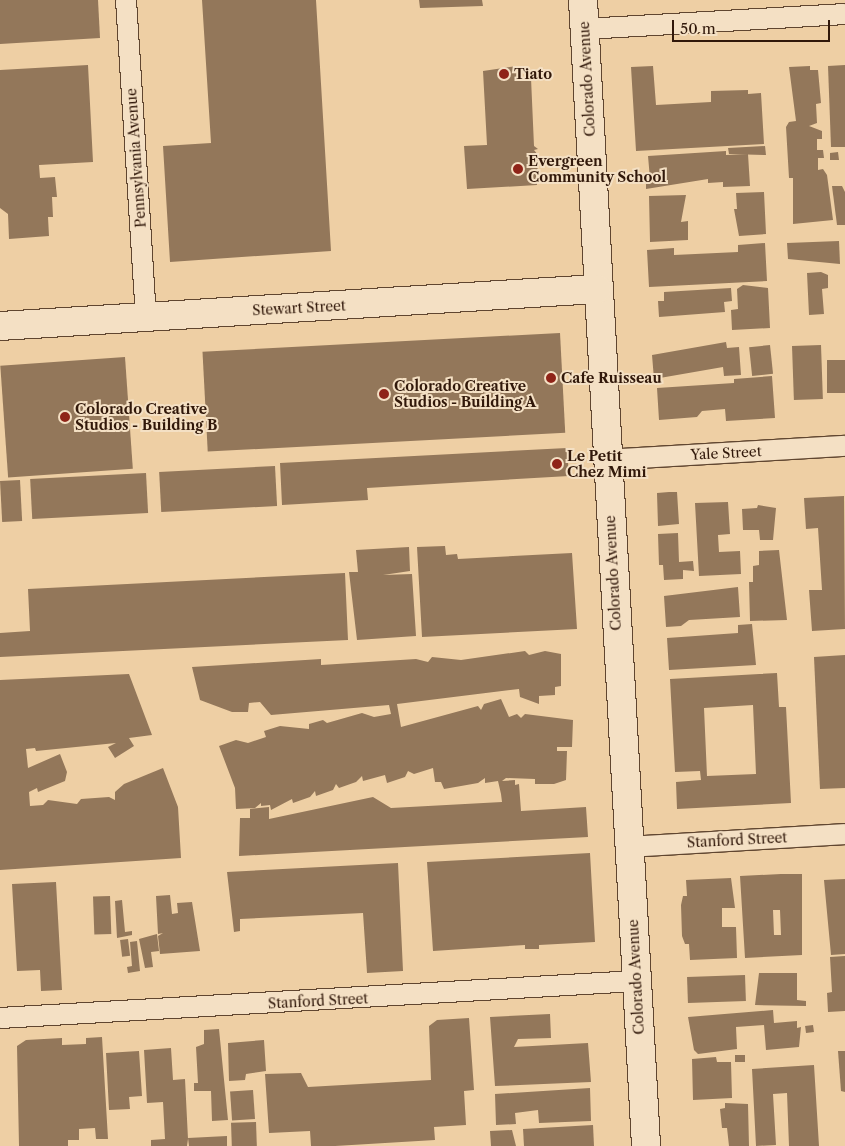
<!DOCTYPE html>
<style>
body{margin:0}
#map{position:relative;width:845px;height:1146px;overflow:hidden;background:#eecfa4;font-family:"Libre Caslon Text",serif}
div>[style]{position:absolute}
.building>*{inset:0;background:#93775a;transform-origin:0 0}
.roads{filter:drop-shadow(1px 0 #604630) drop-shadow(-1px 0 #604630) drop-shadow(0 1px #604630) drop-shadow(0 -1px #604630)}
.street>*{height:20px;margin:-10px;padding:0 10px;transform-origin:10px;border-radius:10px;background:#f4e0c4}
.secondary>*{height:28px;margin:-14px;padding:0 14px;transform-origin:14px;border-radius:14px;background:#f4e0c4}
.dots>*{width:14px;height:14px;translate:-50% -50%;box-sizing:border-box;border:2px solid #f4e0c4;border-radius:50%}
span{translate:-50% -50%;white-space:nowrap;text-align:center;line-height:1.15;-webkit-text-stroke:4px #f4e0c4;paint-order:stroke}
.poi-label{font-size:14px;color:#31180a;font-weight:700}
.left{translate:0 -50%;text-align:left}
.street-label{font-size:14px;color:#31180a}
.scale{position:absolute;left:672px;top:20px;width:158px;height:22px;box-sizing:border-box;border:2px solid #31180a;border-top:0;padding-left:6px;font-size:15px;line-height:18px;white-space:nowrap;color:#31180a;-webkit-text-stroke:4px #f4e0c4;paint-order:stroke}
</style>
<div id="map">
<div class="building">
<div style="clip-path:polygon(0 0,98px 0,100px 38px,0 44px)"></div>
<div style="clip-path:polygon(202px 0,316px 0,331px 251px,170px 262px,163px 146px,211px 143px)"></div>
<div style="clip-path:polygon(419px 0,482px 0,483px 6px,420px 8px)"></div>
<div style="clip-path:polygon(88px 65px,93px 162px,39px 165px,40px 178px,55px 177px,57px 197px,52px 197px,53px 217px,48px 217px,49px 236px,9px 239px,8px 214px,0 208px,0 70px)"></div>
<div style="clip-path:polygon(517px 66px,517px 79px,531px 78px,534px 146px,538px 149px,534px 150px,538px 155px,537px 185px,467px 189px,464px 146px,487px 145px,483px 71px)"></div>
<div style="clip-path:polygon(653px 66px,656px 105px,711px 102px,711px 91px,748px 90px,748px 94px,761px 93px,764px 144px,636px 151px,631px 67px)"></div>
<div style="clip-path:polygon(810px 66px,810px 70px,818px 70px,821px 103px,816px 104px,817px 123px,809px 126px,822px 131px,822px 139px,817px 139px,817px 150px,823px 150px,824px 158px,818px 158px,818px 170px,823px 169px,827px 175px,833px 220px,793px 224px,793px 178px,789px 178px,786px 127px,789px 122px,796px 121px,789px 67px)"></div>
<div style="clip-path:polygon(828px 66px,845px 65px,845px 147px,831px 147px)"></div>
<div style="clip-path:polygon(765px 146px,766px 155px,729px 154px,728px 148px)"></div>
<div style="clip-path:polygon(726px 151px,726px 155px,748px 154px,750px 186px,723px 187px,723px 182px,708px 183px,708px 179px,646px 189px,646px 180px,650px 179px,648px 156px)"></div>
<div style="clip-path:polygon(838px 152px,839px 160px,830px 160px,830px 153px)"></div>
<div style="clip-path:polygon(832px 186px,842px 186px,845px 192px,845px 225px,837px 225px)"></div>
<div style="clip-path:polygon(764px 192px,766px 234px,739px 236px,734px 209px,737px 209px,736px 193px)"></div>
<div style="clip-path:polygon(686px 195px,681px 222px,688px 221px,688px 240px,650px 242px,649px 196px)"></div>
<div style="clip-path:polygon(839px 241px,840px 264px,788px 259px,787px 243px)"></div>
<div style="clip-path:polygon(765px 243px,767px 281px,649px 287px,647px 250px,674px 248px,674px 255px,738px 252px,738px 245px)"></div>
<div style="clip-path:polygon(821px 272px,828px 275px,828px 288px,822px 289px,824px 314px,809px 315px,807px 273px)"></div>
<div style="clip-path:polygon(743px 285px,768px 288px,770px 328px,732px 330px,731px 310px,738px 309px,737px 289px)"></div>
<div style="clip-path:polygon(731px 288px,732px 301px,724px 302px,725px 312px,659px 317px,658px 301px,664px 301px,664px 292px)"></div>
<div style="left:560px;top:333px;width:100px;height:358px;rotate:87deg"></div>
<div style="clip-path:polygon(726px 342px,727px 348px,739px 347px,741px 375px,724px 376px,723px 367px,654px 379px,652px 355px)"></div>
<div style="left:770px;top:345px;width:29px;height:21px;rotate:84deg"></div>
<div style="left:821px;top:345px;width:54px;height:29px;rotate:88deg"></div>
<div style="left:125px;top:357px;width:112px;height:125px;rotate:86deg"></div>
<div style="left:845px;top:360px;width:33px;height:18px;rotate:90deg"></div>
<div style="clip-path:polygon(772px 376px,775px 418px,726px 421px,725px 409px,702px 411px,697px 417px,659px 420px,657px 388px,734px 383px,734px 379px)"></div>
<div style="clip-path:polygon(567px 448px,569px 476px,367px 488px,368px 500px,282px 505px,280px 463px)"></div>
<div style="left:275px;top:466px;width:40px;height:116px;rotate:87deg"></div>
<div style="left:146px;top:473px;width:40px;height:116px;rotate:87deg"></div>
<div style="left:20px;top:480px;width:41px;height:20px;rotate:87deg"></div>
<div style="clip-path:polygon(669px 492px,677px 492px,679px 524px,658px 526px,657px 493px)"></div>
<div style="clip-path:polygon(844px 496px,845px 629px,812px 631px,809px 590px,822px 590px,818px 528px,806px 529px,804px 498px)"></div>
<div style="clip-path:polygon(728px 502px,730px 534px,718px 535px,719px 552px,740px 551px,741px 574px,699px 576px,695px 503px)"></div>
<div style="clip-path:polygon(758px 505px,776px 508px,773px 540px,760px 540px,759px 530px,743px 530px,742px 509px,757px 508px)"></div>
<div style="clip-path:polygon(678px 533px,679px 562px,693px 561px,694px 571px,683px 570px,683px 579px,664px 580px,663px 565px,659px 565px,658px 534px)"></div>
<div style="clip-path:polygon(445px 546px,446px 555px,457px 554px,458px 559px,572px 553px,577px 629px,422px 637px,417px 547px)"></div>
<div style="clip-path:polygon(409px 547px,410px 571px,383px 575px,412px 574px,416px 636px,357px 640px,349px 572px,358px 572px,356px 550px)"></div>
<div style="clip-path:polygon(779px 550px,787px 620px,750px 621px,749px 582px,753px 582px,753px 566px,759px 565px,759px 551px)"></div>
<div style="clip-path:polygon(345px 573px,348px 640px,0 657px,0 633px,30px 631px,28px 589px)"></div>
<div style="clip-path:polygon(738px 587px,740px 617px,689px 620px,681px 626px,666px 627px,664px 596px)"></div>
<div style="clip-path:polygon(752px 624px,756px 665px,669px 670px,667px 638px,738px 633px,738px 625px)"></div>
<div style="clip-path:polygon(525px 651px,529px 655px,545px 651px,561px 654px,561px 686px,555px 687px,555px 695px,539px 696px,539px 704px,520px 697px,519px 689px,397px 704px,401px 727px,478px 706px,481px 710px,484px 704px,501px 699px,509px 717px,517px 714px,521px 718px,525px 714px,573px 720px,572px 747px,557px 747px,557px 751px,567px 751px,566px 780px,554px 784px,535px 784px,535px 779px,506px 778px,502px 781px,515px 780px,515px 785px,519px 784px,521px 811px,586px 807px,588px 837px,239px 856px,240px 818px,250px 818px,250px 809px,269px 807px,269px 819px,373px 797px,391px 808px,502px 802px,501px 794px,498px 781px,485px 783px,485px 778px,478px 783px,444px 789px,441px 782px,435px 782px,433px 768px,414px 774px,408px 771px,405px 777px,387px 783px,385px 775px,363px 781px,362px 776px,356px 782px,339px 788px,336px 784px,333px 790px,316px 796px,315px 791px,310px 797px,293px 803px,292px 799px,271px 810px,270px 805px,261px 806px,261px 803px,255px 808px,236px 809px,235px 788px,219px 746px,236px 740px,248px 743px,266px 737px,264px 731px,280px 726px,309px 729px,309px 724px,323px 720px,327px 723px,362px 713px,374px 717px,391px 714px,389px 705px,271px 715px,260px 702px,249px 703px,248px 712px,232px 712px,200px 700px,192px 667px,321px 659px,321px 665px,416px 659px,428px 662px,432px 657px,461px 660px)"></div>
<div style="clip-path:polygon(845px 655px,845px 788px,820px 789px,814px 657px)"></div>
<div style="clip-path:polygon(evenodd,777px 673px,779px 707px,786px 707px,791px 803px,677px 809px,676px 782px,701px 780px,700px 771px,675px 772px,670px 679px,777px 673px,753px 705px,756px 774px,707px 776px,704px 708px,753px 705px)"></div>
<div style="clip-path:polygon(129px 674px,152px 735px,129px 738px,134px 746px,115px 758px,108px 747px,116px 743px,36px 751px,35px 748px,26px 749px,28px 768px,60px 754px,67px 772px,65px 781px,38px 792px,37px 788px,29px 792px,30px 806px,43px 805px,48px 800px,77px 804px,81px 799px,109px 797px,115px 800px,115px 792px,124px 784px,163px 768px,178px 807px,181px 858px,0 870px,0 680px)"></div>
<div style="clip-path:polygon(590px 853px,595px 942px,539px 945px,539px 949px,525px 949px,525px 945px,433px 951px,427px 862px)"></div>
<div style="clip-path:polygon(398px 863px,403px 971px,367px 973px,363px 913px,240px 919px,240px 931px,234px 932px,227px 872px)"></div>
<div style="clip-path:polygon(evenodd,781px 874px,802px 874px,802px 955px,745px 958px,740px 876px,781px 874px,773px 910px,780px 910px,781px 935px,774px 935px,773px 910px)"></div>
<div style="clip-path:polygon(731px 878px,735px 908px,722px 908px,722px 927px,736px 927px,737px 958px,690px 960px,689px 944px,685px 944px,682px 936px,681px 905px,683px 896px,687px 896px,686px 880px)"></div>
<div style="clip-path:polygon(845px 879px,845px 954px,831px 955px,824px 880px)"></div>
<div style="clip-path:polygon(56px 882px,62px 990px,41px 991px,40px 970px,17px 971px,12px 884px)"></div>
<div style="clip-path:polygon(170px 895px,172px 914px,178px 913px,177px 903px,192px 902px,200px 951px,160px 954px,158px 936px,163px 933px,158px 934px,156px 896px)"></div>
<div style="left:110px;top:896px;width:38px;height:17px;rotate:88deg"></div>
<div style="clip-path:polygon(122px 900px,125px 932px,132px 931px,132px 935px,117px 938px,115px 901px)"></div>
<div style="clip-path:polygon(157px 934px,159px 951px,151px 952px,153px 967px,145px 968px,139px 939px)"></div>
<div style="left:128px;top:939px;width:17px;height:8px;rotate:83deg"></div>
<div style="clip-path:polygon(137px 941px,140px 971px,128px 973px,127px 967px,132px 966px,130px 942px)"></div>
<div style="clip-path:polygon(845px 956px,845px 1011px,828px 1012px,827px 993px,832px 992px,830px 957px)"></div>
<div style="clip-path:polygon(759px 973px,797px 973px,797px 1000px,806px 1001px,806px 1006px,755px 1005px)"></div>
<div style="left:745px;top:975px;width:26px;height:58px;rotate:88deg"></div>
<div style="clip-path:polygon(773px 1010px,774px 1023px,797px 1021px,797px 1028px,801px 1027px,799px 1047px,766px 1050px,764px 1025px,736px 1027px,737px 1049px,698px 1054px,694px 1050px,688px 1017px)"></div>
<div style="clip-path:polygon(550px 1014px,551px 1038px,518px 1039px,514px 1047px,588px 1043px,591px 1082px,495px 1086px,490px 1017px)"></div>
<div style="clip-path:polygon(469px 1018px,474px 1090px,464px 1091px,466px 1125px,434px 1127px,435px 1140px,335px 1146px,311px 1146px,310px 1131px,269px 1133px,265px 1074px,301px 1073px,308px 1087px,431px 1080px,429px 1026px,437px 1020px)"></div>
<div style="left:813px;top:1025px;width:7px;height:8px;rotate:82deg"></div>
<div style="clip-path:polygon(219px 1029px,228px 1120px,212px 1121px,211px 1091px,194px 1091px,194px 1083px,198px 1083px,196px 1047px,204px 1044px,204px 1030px)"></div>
<div style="clip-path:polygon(102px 1037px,108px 1139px,96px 1139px,95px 1128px,79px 1129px,79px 1140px,68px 1140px,68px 1146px,19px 1146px,17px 1046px,26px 1040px,62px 1038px,62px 1045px,86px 1044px,86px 1038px)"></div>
<div style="clip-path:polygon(264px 1040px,266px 1071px,246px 1074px,245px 1080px,229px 1081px,228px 1043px)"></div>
<div style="clip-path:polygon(171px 1048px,173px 1080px,185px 1079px,188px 1139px,187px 1146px,151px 1146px,151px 1140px,165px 1139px,163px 1102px,147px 1103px,144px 1050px)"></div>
<div style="clip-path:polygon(139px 1051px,142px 1096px,129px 1097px,130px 1109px,109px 1110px,106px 1053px)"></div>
<div style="clip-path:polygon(838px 1051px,845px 1051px,845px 1092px,841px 1091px)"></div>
<div style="left:735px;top:1055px;width:10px;height:7px"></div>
<div style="clip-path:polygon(716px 1057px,717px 1062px,731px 1062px,732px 1098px,693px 1100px,692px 1059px)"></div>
<div style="clip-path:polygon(814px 1065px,819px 1146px,789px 1146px,787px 1093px,773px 1094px,776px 1145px,756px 1146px,752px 1069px)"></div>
<div style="clip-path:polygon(590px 1088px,591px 1121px,539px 1123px,538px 1110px,515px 1113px,516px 1124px,496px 1125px,495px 1094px)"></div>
<div style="left:253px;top:1090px;width:29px;height:23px;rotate:86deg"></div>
<div style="clip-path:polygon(725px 1103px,748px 1104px,749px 1146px,729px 1146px,727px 1128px,722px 1128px,720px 1109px,725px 1108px)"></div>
<div style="left:256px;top:1122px;width:24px;height:25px;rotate:88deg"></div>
<div style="clip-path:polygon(593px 1125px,594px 1146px,524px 1146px,523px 1129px)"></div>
<div style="clip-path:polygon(512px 1130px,516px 1146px,491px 1146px,490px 1131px)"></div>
<div style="clip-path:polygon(227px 1136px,227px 1146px,189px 1146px,188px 1138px)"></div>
</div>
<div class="roads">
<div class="street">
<div style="left:126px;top:0;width:317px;rotate:86.4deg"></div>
<div style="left:585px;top:29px;width:260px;rotate:-3.3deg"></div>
<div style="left:606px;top:460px;width:239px;rotate:-3.4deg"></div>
<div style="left:629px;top:847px;width:216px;rotate:-3.4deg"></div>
<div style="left:0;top:1018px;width:637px;rotate:-3.33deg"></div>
</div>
<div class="secondary">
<div style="left:583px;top:0;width:1148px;rotate:86.85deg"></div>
<div style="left:0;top:326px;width:598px;rotate:-3.55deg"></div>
</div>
</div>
<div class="dots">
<div style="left:504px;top:74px;background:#8f2418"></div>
<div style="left:518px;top:169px;background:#8f2418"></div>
<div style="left:551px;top:378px;background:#8f2418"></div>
<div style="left:384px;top:394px;background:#8f2418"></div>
<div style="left:65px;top:417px;background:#8f2418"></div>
<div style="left:557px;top:464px;background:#8f2418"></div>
</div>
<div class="poi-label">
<span class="left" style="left:514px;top:74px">Tiato</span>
<span class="left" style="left:528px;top:169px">Evergreen<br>Community School</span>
<span class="left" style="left:561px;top:378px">Cafe Ruisseau</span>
<span class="left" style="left:394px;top:394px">Colorado Creative<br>Studios - Building A</span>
<span class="left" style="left:75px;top:417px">Colorado Creative<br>Studios - Building B</span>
<span class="left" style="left:567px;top:464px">Le Petit<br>Chez Mimi</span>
</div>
<div class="street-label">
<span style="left:587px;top:79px;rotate:-93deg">Colorado Avenue</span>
<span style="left:136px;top:158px;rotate:-94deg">Pennsylvania Avenue</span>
<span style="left:299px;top:308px;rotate:-3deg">Stewart Street</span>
<span style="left:726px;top:453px;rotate:-3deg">Yale Street</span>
<span style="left:613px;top:573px;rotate:-93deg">Colorado Avenue</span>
<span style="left:737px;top:840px;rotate:-3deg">Stanford Street</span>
<span style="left:636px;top:977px;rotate:-93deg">Colorado Avenue</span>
<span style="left:318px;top:1001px;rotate:-3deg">Stanford Street</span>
</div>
<div class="scale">50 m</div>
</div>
